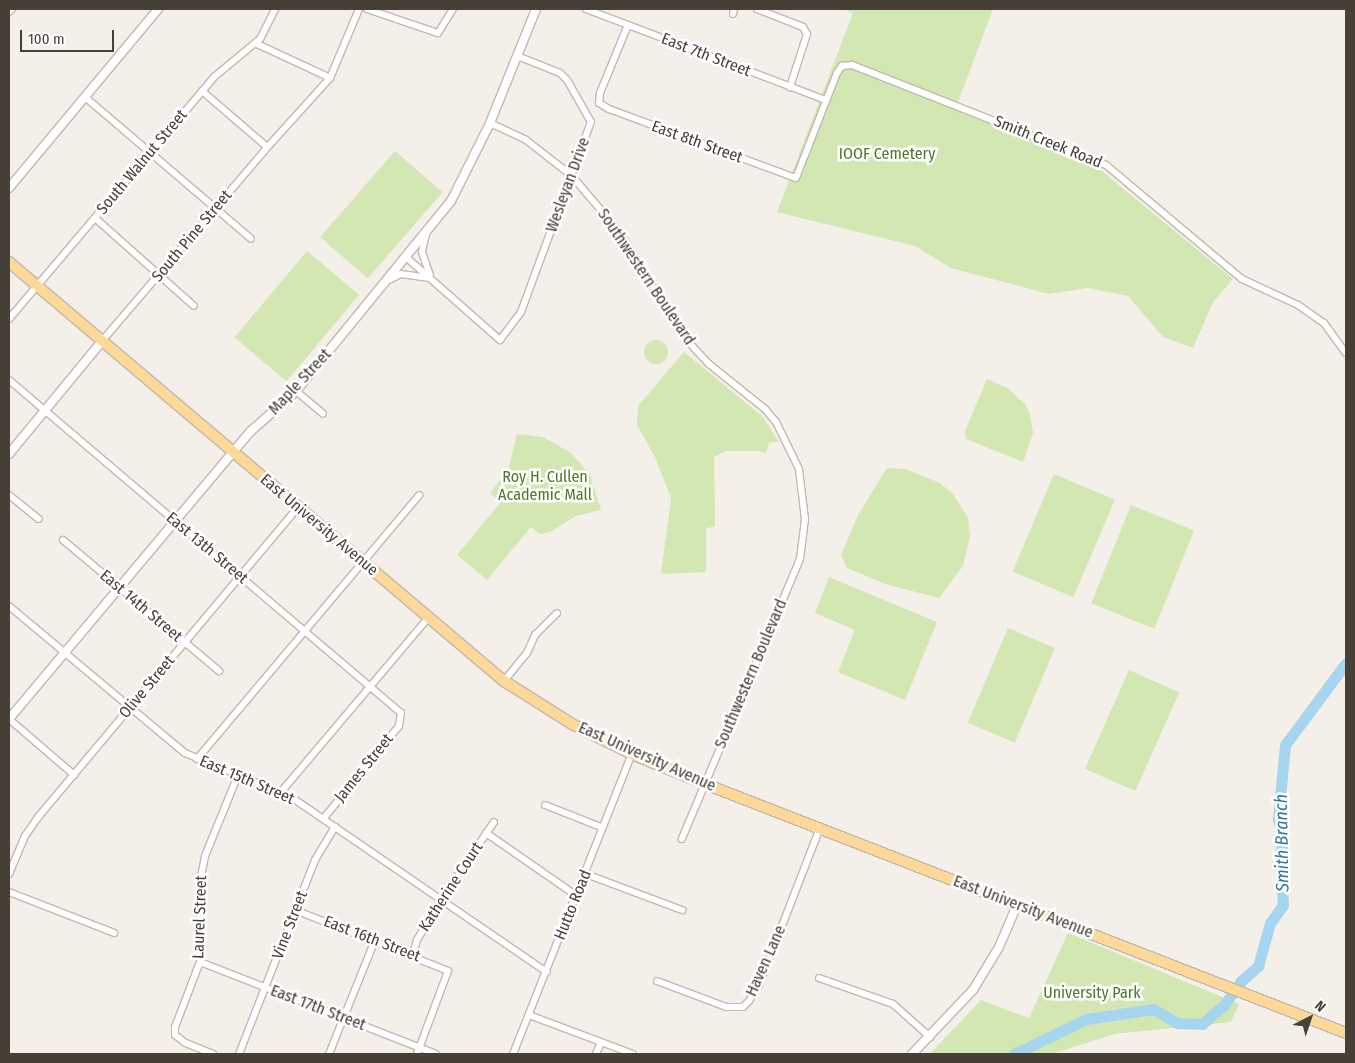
<!DOCTYPE html>
<style>
body{margin:0}
#map{position:relative;width:1355px;height:1063px;overflow:hidden;background:#f4efe8;font-family:"Fira Sans Condensed",sans-serif}
div>[style]{position:absolute}
.green>*{inset:0;background:#d3e7b2;transform-origin:0 0}
.round{border-radius:50%}
.river>*{height:11px;margin:-5.5px;padding:0 5.5px;transform-origin:5.5px;border-radius:5.5px;background:#a6d6ef}
.roads{filter:drop-shadow(1px 0 #c2b9ae) drop-shadow(-1px 0 #c2b9ae) drop-shadow(0 1px #c2b9ae) drop-shadow(0 -1px #c2b9ae)}
.minor>*{height:6px;margin:-3px;padding:0 3px;transform-origin:3px;border-radius:3px;background:#fff}
.tertiary>*{height:8px;margin:-4px;padding:0 4px;transform-origin:4px;border-radius:4px;background:#fff}
.primary>*{height:10px;margin:-5px;padding:0 5px;transform-origin:5px;border-radius:5px;background:#fcd999}
span{translate:-50% -50%;white-space:nowrap;text-align:center;line-height:1.15;-webkit-text-stroke:5px #fff;paint-order:stroke}
.street-label{font-size:16px;color:#474037}
.park-label{font-size:16px;color:#4d782b}
.water-label{font-size:18px;color:#2f78a1;font-style:italic}
.frame{position:absolute;inset:0;border:10px solid #474037;pointer-events:none}
.north{position:absolute;left:1285px;top:993px;width:50px;height:50px;-webkit-text-stroke:4px #fff;paint-order:stroke;rotate:41deg;font-size:14px;font-weight:700;line-height:20px;text-align:center;color:#474037}
.north::after{content:'';display:block;margin:auto;width:18px;height:22px;background:#474037;clip-path:polygon(50% 0,100% 100%,50% 72%,0 100%)}
.scale{position:absolute;left:20px;top:30px;width:94px;height:22px;box-sizing:border-box;border:2px solid #474037;border-top:0;padding-left:6px;font-size:15px;line-height:18px;white-space:nowrap;color:#474037;-webkit-text-stroke:4px #fff;paint-order:stroke}
</style>
<div id="map">
<div class="green">
<div style="clip-path:polygon(843px 9px,993px 9px,955px 110px,1092px 163px,1233px 279px,1213px 302px,1193px 348px,1163px 337px,1128px 296px,1088px 288px,1049px 294px,951px 268px,915px 246px,777px 212px,853px 13px)"></div>
<div style="left:395px;top:151px;width:63px;height:114px;rotate:41deg"></div>
<div style="left:307px;top:251px;width:68px;height:113px;rotate:40deg"></div>
<div class="round" style="left:644px;top:340px;width:24px;height:24px"></div>
<div style="clip-path:polygon(684px 352px,762px 416px,779px 442px,769px 442px,766px 454px,760px 451px,726px 451px,714px 457px,715px 527px,706px 528px,706px 572px,661px 574px,671px 498px,655px 457px,637px 425px,638px 406px)"></div>
<div style="clip-path:polygon(987px 379px,1007px 388px,1025px 404px,1030px 414px,1033px 433px,1023px 462px,966px 439px,965px 431px)"></div>
<div style="clip-path:polygon(517px 434px,543px 437px,571px 453px,590px 475px,601px 510px,576px 516px,550px 532px,540px 534px,531px 527px,487px 580px,457px 555px,501px 502px,490px 493px,508px 471px)"></div>
<div style="clip-path:polygon(887px 468px,905px 469px,940px 483px,953px 494px,968px 518px,970px 536px,963px 566px,939px 598px,885px 584px,847px 568px,841px 555px,858px 515px)"></div>
<div style="left:1054px;top:474px;width:66px;height:106px;rotate:23deg"></div>
<div style="left:1131px;top:505px;width:68px;height:106px;rotate:22deg"></div>
<div style="clip-path:polygon(829px 577px,937px 622px,905px 700px,838px 672px,855px 630px,815px 613px)"></div>
<div style="left:1008px;top:628px;width:51px;height:103px;rotate:23deg"></div>
<div style="left:1129px;top:670px;width:55px;height:108px;rotate:24deg"></div>
<div style="clip-path:polygon(1068px 933px,1239px 1004px,1231px 1022px,1114px 1034px,1052px 1054px,930px 1054px,981px 1000px,1029px 1018px)"></div>
</div>
<div class="river">
<div style="left:1014px;top:1054px;width:80px;rotate:-25.9deg"></div>
<div style="left:1086px;top:1019px;width:68px;rotate:-8.5deg"></div>
<div style="left:1153px;top:1009px;width:28px;rotate:30deg"></div>
<div style="left:1177px;top:1023px;width:25px;rotate:2deg"></div>
<div style="left:1202px;top:1024px;width:30px;rotate:-41deg"></div>
<div style="left:1225px;top:1004px;width:28px;rotate:-55deg"></div>
<div style="left:1241px;top:981px;width:23px;rotate:-41deg"></div>
<div style="left:1258px;top:966px;width:45px;rotate:-74.4deg"></div>
<div style="left:1270px;top:923px;width:22px;rotate:-54deg"></div>
<div style="left:1283px;top:905px;width:51px;rotate:-93.4deg"></div>
<div style="left:1280px;top:854px;width:16px;rotate:-76deg"></div>
<div style="left:1284px;top:838px;width:20px;rotate:-108deg"></div>
<div style="left:1278px;top:819px;width:74px;rotate:-84.6deg"></div>
<div style="left:1285px;top:745px;width:102px;rotate:-53.4deg"></div>
</div>
<div class="roads">
<div class="minor">
<div style="left:367px;top:9px;width:75px;rotate:18.7deg"></div>
<div style="left:438px;top:33px;width:28px;rotate:-58deg"></div>
<div style="left:586px;top:9px;width:257px;rotate:20.8deg"></div>
<div style="left:757px;top:9px;width:49px;rotate:21.4deg"></div>
<div style="left:803px;top:27px;width:8px;rotate:60deg"></div>
<div style="left:807px;top:34px;width:56px;rotate:107.8deg"></div>
<div style="left:9px;top:12px;width:4px;rotate:-45deg"></div>
<div style="left:733px;top:14px;width:5px;rotate:-79deg"></div>
<div style="left:628px;top:25px;width:74px;rotate:112.4deg"></div>
<div style="left:600px;top:93px;width:10px;rotate:96deg"></div>
<div style="left:599px;top:103px;width:12px;rotate:31deg"></div>
<div style="left:609px;top:109px;width:199px;rotate:20.3deg"></div>
<div style="left:796px;top:178px;width:113px;rotate:-68.7deg"></div>
<div style="left:837px;top:73px;width:9px;rotate:-54deg"></div>
<div style="left:842px;top:66px;width:10px;rotate:-6deg"></div>
<div style="left:852px;top:65px;width:273px;rotate:21.5deg"></div>
<div style="left:1106px;top:165px;width:177px;rotate:40deg"></div>
<div style="left:1242px;top:279px;width:62px;rotate:24.9deg"></div>
<div style="left:1298px;top:305px;width:32px;rotate:35deg"></div>
<div style="left:1324px;top:323px;width:37px;rotate:54deg"></div>
<div style="left:255px;top:43px;width:83px;rotate:25deg"></div>
<div style="left:202px;top:91px;width:86px;rotate:40.7deg"></div>
<div style="left:85px;top:97px;width:218px;rotate:40.5deg"></div>
<div style="left:490px;top:123px;width:40px;rotate:25deg"></div>
<div style="left:526px;top:140px;width:58px;rotate:38deg"></div>
<div style="left:572px;top:176px;width:76px;rotate:49.8deg"></div>
<div style="left:621px;top:234px;width:117px;rotate:59deg"></div>
<div style="left:681px;top:334px;width:41px;rotate:47deg"></div>
<div style="left:709px;top:364px;width:72px;rotate:38.8deg"></div>
<div style="left:765px;top:409px;width:17px;rotate:50deg"></div>
<div style="left:776px;top:422px;width:52px;rotate:63.9deg"></div>
<div style="left:799px;top:469px;width:50px;rotate:83.2deg"></div>
<div style="left:805px;top:519px;width:40px;rotate:97.1deg"></div>
<div style="left:800px;top:559px;width:304px;rotate:112.9deg"></div>
<div style="left:95px;top:218px;width:132px;rotate:41.6deg"></div>
<div style="left:426px;top:234px;width:18px;rotate:103deg"></div>
<div style="left:422px;top:252px;width:24px;rotate:71deg"></div>
<div style="left:407px;top:258px;width:124px;rotate:41.4deg"></div>
<div style="left:500px;top:340px;width:35px;rotate:-53deg"></div>
<div style="left:521px;top:312px;width:202px;rotate:-69.8deg"></div>
<div style="left:591px;top:122px;width:48px;rotate:-119.7deg"></div>
<div style="left:567px;top:80px;width:10px;rotate:-135deg"></div>
<div style="left:560px;top:73px;width:46px;rotate:-158.4deg"></div>
<div style="left:389px;top:280px;width:13px;rotate:-27deg"></div>
<div style="left:401px;top:274px;width:27px;rotate:8deg"></div>
<div style="left:9px;top:319px;width:317px;rotate:-49.7deg"></div>
<div style="left:214px;top:77px;width:60px;rotate:-39.6deg"></div>
<div style="left:260px;top:39px;width:34px;rotate:-63deg"></div>
<div style="left:102px;top:341px;width:250px;rotate:-49.5deg"></div>
<div style="left:264px;top:151px;width:98px;rotate:-47.9deg"></div>
<div style="left:330px;top:78px;width:75px;rotate:-67.2deg"></div>
<div style="left:9px;top:380px;width:514px;rotate:40.35deg"></div>
<div style="left:401px;top:713px;width:13px;rotate:99deg"></div>
<div style="left:399px;top:726px;width:119px;rotate:129.2deg"></div>
<div style="left:296px;top:391px;width:35px;rotate:40deg"></div>
<div style="left:9px;top:495px;width:38px;rotate:39deg"></div>
<div style="left:63px;top:540px;width:204px;rotate:40deg"></div>
<div style="left:9px;top:606px;width:229px;rotate:39.9deg"></div>
<div style="left:185px;top:753px;width:115px;rotate:22.5deg"></div>
<div style="left:291px;top:797px;width:310px;rotate:34.4deg"></div>
<div style="left:504px;top:681px;width:36px;rotate:-51deg"></div>
<div style="left:527px;top:653px;width:20px;rotate:-66deg"></div>
<div style="left:535px;top:635px;width:31px;rotate:-45deg"></div>
<div style="left:9px;top:719px;width:86px;rotate:40.7deg"></div>
<div style="left:197px;top:759px;width:345px;rotate:-49.9deg"></div>
<div style="left:281px;top:792px;width:228px;rotate:-49.8deg"></div>
<div style="left:545px;top:805px;width:62px;rotate:21.6deg"></div>
<div style="left:486px;top:833px;width:111px;rotate:34.7deg"></div>
<div style="left:9px;top:874px;width:41px;rotate:-67.2deg"></div>
<div style="left:25px;top:836px;width:24px;rotate:-55deg"></div>
<div style="left:39px;top:816px;width:403px;rotate:-50deg"></div>
<div style="left:586px;top:874px;width:103px;rotate:20.6deg"></div>
<div style="left:9px;top:892px;width:113px;rotate:21.3deg"></div>
<div style="left:295px;top:910px;width:165px;rotate:21.7deg"></div>
<div style="left:448px;top:971px;width:89px;rotate:110.5deg"></div>
<div style="left:413px;top:954px;width:15px;rotate:-74deg"></div>
<div style="left:417px;top:940px;width:47px;rotate:-59deg"></div>
<div style="left:441px;top:900px;width:94px;rotate:-55.8deg"></div>
<div style="left:200px;top:962px;width:253px;rotate:21.3deg"></div>
<div style="left:819px;top:978px;width:78px;rotate:19.4deg"></div>
<div style="left:893px;top:1004px;width:50px;rotate:41.7deg"></div>
<div style="left:657px;top:981px;width:74px;rotate:20.6deg"></div>
<div style="left:726px;top:1007px;width:17px"></div>
<div style="left:743px;top:1007px;width:8px;rotate:-45deg"></div>
<div style="left:749px;top:1001px;width:19px;rotate:-58deg"></div>
<div style="left:759px;top:985px;width:168px;rotate:-68.8deg"></div>
<div style="left:529px;top:1015px;width:111px;rotate:20.6deg"></div>
<div style="left:213px;top:1054px;width:31px;rotate:-158deg"></div>
<div style="left:184px;top:1042px;width:11px;rotate:-142deg"></div>
<div style="left:175px;top:1035px;width:8px;rotate:-90deg"></div>
<div style="left:175px;top:1027px;width:70px;rotate:-69deg"></div>
<div style="left:200px;top:962px;width:80px;rotate:-90deg"></div>
<div style="left:200px;top:882px;width:26px;rotate:-79deg"></div>
<div style="left:205px;top:856px;width:87px;rotate:-67.8deg"></div>
<div style="left:239px;top:1054px;width:208px;rotate:-68.6deg"></div>
<div style="left:315px;top:860px;width:39px;rotate:-59deg"></div>
<div style="left:329px;top:1054px;width:123px;rotate:-68deg"></div>
<div style="left:513px;top:1054px;width:323px;rotate:-68.4deg"></div>
<div style="left:596px;top:1054px;width:13px;rotate:-67deg"></div>
</div>
<div class="tertiary">
<div style="left:9px;top:188px;width:233px;rotate:-50.2deg"></div>
<div style="left:9px;top:454px;width:146px;rotate:-50.5deg"></div>
<div style="left:9px;top:719px;width:376px;rotate:-50deg"></div>
<div style="left:251px;top:431px;width:60px;rotate:-41.6deg"></div>
<div style="left:296px;top:391px;width:245px;rotate:-50.8deg"></div>
<div style="left:451px;top:201px;width:87px;rotate:-63.4deg"></div>
<div style="left:490px;top:123px;width:123px;rotate:-68deg"></div>
<div style="left:912px;top:1054px;width:88px;rotate:-46.4deg"></div>
<div style="left:973px;top:990px;width:50px;rotate:-58.8deg"></div>
<div style="left:999px;top:947px;width:46px;rotate:-66.8deg"></div>
</div>
<div class="primary">
<div style="left:9px;top:262px;width:649px;rotate:40.25deg"></div>
<div style="left:504px;top:681px;width:80px;rotate:32.3deg"></div>
<div style="left:572px;top:724px;width:67px;rotate:26.6deg"></div>
<div style="left:632px;top:754px;width:79px;rotate:22.3deg"></div>
<div style="left:705px;top:784px;width:688px;rotate:21.23deg"></div>
</div>
</div>
<div class="street-label">
<span style="left:706px;top:55px;rotate:21deg">East 7th Street</span>
<span style="left:697px;top:142px;rotate:20deg">East 8th Street</span>
<span style="left:1048px;top:142px;rotate:22deg">Smith Creek Road</span>
<span style="left:142px;top:162px;rotate:-50deg">South Walnut Street</span>
<span style="left:568px;top:185px;rotate:-70deg">Wesleyan Drive</span>
<span style="left:192px;top:236px;rotate:-50deg">South Pine Street</span>
<span style="left:646px;top:277px;rotate:56deg">Southwestern Boulevard</span>
<span style="left:300px;top:382px;rotate:-47deg">Maple Street</span>
<span style="left:319px;top:525px;rotate:40deg">East University Avenue</span>
<span style="left:207px;top:548px;rotate:40deg">East 13th Street</span>
<span style="left:141px;top:606px;rotate:40deg">East 14th Street</span>
<span style="left:751px;top:674px;rotate:-67deg">Southwestern Boulevard</span>
<span style="left:147px;top:687px;rotate:-50deg">Olive Street</span>
<span style="left:647px;top:757px;rotate:24deg">East University Avenue</span>
<span style="left:364px;top:768px;rotate:-51deg">James Street</span>
<span style="left:247px;top:780px;rotate:23deg">East 15th Street</span>
<span style="left:451px;top:887px;rotate:-57deg">Katherine Court</span>
<span style="left:573px;top:905px;rotate:-68deg">Hutto Road</span>
<span style="left:1023px;top:907px;rotate:21deg">East University Avenue</span>
<span style="left:200px;top:917px;rotate:-88deg">Laurel Street</span>
<span style="left:290px;top:925px;rotate:-69deg">Vine Street</span>
<span style="left:372px;top:939px;rotate:21deg">East 16th Street</span>
<span style="left:766px;top:961px;rotate:-66deg">Haven Lane</span>
<span style="left:318px;top:1008px;rotate:21deg">East 17th Street</span>
</div>
<div class="park-label">
<span style="left:887px;top:154px">IOOF Cemetery</span>
<span style="left:545px;top:486px">Roy H. Cullen<br>Academic Mall</span>
<span style="left:1092px;top:993px">University Park</span>
</div>
<div class="water-label">
<span style="left:1282px;top:843px;rotate:-91deg">Smith Branch</span>
</div>
<div class="frame"></div>
<div class="north">N</div>
<div class="scale">100 m</div>
</div>
